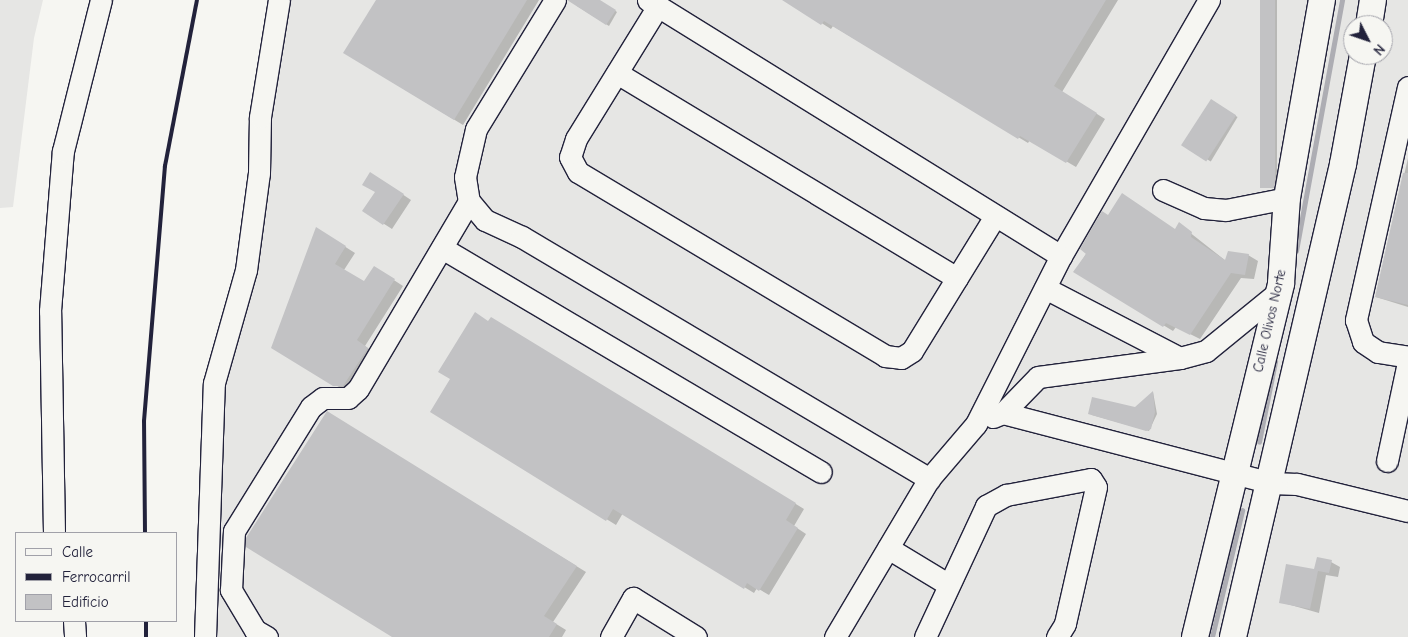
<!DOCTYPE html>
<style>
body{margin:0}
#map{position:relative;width:1408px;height:637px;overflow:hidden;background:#f6f6f2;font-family:"Comic Neue",sans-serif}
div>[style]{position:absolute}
.built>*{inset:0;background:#e6e6e4}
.shadow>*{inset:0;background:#0003;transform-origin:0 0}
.stream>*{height:4.5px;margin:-2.25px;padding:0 2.25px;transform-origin:2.25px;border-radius:2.25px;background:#adadb3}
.building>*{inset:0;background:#c2c2c4;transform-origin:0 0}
.roads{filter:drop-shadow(1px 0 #22223b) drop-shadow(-1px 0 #22223b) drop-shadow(0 1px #22223b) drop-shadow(0 -1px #22223b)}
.minor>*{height:21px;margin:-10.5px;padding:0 10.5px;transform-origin:10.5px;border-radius:10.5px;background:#f6f6f2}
.major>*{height:26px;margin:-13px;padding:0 13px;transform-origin:13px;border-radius:13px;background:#f6f6f2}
.rail>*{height:4px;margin:-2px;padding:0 2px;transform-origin:2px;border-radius:2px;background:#22223b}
span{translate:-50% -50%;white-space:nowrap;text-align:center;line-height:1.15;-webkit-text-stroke:4px #f6f6f2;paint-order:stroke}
.street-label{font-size:14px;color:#22223b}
.legend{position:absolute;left:15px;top:532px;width:162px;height:90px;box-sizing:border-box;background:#f6f6f2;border:1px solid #a1a1a9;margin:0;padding:6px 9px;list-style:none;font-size:15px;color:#22223b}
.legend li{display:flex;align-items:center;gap:10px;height:25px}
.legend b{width:25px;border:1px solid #a1a1a9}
.north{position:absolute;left:1343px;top:15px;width:50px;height:50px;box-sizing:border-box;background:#f6f6f2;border:1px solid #a1a1a9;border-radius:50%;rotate:131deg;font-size:14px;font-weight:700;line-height:20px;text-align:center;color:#22223b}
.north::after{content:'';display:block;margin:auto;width:18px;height:22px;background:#22223b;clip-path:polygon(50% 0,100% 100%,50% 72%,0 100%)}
</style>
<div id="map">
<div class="built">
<div style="clip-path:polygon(0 0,43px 0,34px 38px,13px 207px,0 208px)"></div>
<div style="clip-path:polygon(evenodd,284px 0,1408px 0,1408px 637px,213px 637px,224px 398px,273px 31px,284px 0,1353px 25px,1383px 25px,1383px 55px,1353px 55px,1353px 25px)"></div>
</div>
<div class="shadow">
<div style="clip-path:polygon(377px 0,539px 0,463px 125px,345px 53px)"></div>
<div style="clip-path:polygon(581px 0,598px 0,617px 12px,609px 26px,577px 6px)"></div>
<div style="clip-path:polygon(785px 0,1118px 0,1062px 92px,1105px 119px,1076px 167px,1030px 140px,1028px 143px,833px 26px,831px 29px)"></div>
<div style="left:1261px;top:0;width:16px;height:187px"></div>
<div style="left:1211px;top:101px;width:31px;height:52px;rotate:31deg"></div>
<div style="clip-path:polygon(1408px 158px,1408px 307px,1376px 297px)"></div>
<div style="clip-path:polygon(378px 178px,411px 200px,392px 229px,364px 211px,376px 192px)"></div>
<div style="clip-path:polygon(1109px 216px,1176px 230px,1179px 224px,1226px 261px,1248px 255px,1258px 261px,1254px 279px,1241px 278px,1200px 339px,1176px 327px,1173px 331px,1075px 272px)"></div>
<div style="clip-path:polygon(325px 234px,355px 253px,344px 270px,364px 283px,383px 273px,403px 286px,365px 346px,376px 354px,344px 390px,272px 347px)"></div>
<div style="clip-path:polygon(491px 318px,804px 509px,794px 526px,806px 534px,769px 595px,757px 588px,754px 593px,623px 513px,616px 525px,432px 411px)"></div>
<div style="clip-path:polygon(1153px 392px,1157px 414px,1149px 431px,1092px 415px,1136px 409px)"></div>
<div style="clip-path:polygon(336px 418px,586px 572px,553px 622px,566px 630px,562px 637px,395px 637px)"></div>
<div style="clip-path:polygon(1331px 562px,1340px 567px,1338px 577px,1326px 575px,1319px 613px,1280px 602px,1314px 571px)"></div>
</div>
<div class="stream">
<div style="left:1296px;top:251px;width:255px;rotate:-79.6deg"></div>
<div style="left:1259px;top:442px;width:82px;rotate:-78.7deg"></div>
<div style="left:1212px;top:637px;width:130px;rotate:-76.6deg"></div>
</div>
<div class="building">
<div style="clip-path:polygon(376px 0,527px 0,454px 120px,343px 53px)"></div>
<div style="clip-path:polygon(567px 0,600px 0,616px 10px,606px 25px)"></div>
<div style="clip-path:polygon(782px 0,1106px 0,1054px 86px,1097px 113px,1066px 163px,1020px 136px,1018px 139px,824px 21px,821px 25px)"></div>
<div style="left:1260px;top:0;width:15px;height:188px"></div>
<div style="left:1211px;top:99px;width:30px;height:55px;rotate:33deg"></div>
<div style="clip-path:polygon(370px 172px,404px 194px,383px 225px,362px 211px,375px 192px,362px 185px)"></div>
<div style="clip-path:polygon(1403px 173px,1408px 173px,1408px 305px,1375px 297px)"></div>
<div style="clip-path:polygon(1122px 193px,1175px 229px,1179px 222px,1192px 232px,1191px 237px,1225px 260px,1228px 251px,1249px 254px,1245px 275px,1231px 273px,1190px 335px,1166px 323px,1163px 327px,1073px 272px,1086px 254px,1080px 249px,1096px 221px,1102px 211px,1108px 215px)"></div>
<div style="clip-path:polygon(316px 227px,346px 246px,335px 264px,364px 281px,374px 266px,395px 279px,357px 340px,368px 348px,343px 386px,333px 386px,271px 348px)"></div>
<div style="clip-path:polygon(475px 312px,488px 321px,491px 317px,796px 503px,786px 520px,798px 528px,759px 591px,747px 583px,744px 589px,613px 509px,606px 521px,430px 412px,450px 379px,438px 372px)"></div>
<div style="clip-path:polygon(1153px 391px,1155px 412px,1151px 429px,1146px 431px,1088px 414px,1092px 397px,1135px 407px)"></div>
<div style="clip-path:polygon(327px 411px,577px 566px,544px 616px,557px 624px,549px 637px,392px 637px,246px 547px,246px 538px)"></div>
<div style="clip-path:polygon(1317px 557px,1332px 560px,1329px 573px,1318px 571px,1310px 609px,1279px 603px,1286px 564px,1314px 569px)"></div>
</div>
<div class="roads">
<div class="minor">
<div style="left:555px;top:0;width:151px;rotate:121.5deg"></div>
<div style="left:476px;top:129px;width:49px;rotate:102.9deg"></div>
<div style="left:465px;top:177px;width:24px;rotate:81deg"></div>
<div style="left:469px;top:201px;width:25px;rotate:50deg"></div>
<div style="left:485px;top:220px;width:41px;rotate:24.7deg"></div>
<div style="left:522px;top:237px;width:474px;rotate:30.7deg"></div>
<div style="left:648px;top:0;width:486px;rotate:31.8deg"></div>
<div style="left:1061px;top:256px;width:296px;rotate:-60deg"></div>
<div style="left:658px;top:6px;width:156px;rotate:121.7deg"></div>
<div style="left:576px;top:139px;width:19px;rotate:108deg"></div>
<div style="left:570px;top:157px;width:17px;rotate:62deg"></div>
<div style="left:578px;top:172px;width:358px;rotate:30.9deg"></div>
<div style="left:885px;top:356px;width:16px;rotate:7deg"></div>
<div style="left:901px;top:358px;width:13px;rotate:-32deg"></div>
<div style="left:912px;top:351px;width:158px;rotate:-58.4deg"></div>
<div style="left:617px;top:73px;width:397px;rotate:31.1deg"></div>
<div style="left:1408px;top:87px;width:239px;rotate:102.6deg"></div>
<div style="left:1356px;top:320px;width:23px;rotate:72deg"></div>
<div style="left:1363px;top:342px;width:18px;rotate:34deg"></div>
<div style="left:1378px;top:352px;width:30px;rotate:9deg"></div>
<div style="left:1163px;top:190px;width:45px;rotate:23.7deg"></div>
<div style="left:1204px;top:208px;width:22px;rotate:5deg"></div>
<div style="left:1226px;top:210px;width:62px;rotate:-11.1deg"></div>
<div style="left:442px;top:248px;width:440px;rotate:30.6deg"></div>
<div style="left:1045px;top:288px;width:152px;rotate:27.4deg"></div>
<div style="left:1003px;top:413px;width:277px;rotate:14.6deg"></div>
<div style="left:1271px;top:483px;width:26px;rotate:2deg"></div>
<div style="left:1297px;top:484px;width:114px;rotate:13.7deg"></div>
<div style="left:993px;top:417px;width:11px;rotate:-22deg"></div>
<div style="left:1003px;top:413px;width:50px;rotate:-45.8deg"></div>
<div style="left:1038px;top:377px;width:143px;rotate:-7.6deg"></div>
<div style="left:1180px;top:358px;width:27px;rotate:-15deg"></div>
<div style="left:1206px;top:351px;width:92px;rotate:-39.2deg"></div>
<div style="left:1387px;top:461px;width:101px;rotate:-78deg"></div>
<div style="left:54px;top:533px;width:222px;rotate:-91deg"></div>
<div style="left:50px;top:311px;width:161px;rotate:-85.4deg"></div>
<div style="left:63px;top:151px;width:156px;rotate:-75.9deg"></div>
<div style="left:888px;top:548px;width:71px;rotate:31.2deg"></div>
<div style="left:74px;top:621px;width:16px;rotate:86deg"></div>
<div style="left:205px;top:637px;width:254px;rotate:-88deg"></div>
<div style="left:214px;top:383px;width:117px;rotate:-74.2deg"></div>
<div style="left:246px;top:270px;width:98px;rotate:-82.4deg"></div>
<div style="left:259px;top:173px;width:56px;rotate:-89deg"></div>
<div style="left:260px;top:117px;width:119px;rotate:-80.8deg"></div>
<div style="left:267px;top:637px;width:14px;rotate:-150deg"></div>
<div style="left:255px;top:630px;width:47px;rotate:-121deg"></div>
<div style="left:231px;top:590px;width:59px;rotate:-87.1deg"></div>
<div style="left:234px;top:531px;width:146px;rotate:-58.2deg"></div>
<div style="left:311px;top:407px;width:15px;rotate:-37deg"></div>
<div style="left:323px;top:398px;width:25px"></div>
<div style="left:348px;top:398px;width:13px;rotate:-42deg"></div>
<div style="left:358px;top:389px;width:218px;rotate:-59.4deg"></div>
<div style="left:611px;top:637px;width:45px;rotate:-60.6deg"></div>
<div style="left:633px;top:598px;width:74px;rotate:31.8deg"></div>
<div style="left:835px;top:637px;width:184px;rotate:-59.3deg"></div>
<div style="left:929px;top:479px;width:72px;rotate:-49.5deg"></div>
<div style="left:976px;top:424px;width:188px;rotate:-63.2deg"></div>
<div style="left:925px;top:637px;width:145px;rotate:-65deg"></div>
<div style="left:986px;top:506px;width:23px;rotate:-29deg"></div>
<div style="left:1006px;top:495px;width:86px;rotate:-10.7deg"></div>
<div style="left:1091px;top:479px;width:9px;rotate:58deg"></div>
<div style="left:1096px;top:487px;width:140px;rotate:102.8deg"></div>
<div style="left:1065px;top:624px;width:15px;rotate:122deg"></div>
</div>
<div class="major">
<div style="left:1369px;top:25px;width:25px;rotate:-81deg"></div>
<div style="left:1195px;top:637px;width:364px;rotate:-76.3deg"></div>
<div style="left:1281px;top:283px;width:85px;rotate:-86deg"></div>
<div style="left:1287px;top:198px;width:201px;rotate:-80deg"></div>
<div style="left:1233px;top:637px;width:486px;rotate:-76.9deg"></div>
<div style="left:1343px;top:164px;width:111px;rotate:-79.6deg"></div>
</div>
</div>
<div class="rail">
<div style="left:145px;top:533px;width:112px;rotate:-90.5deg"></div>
<div style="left:144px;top:421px;width:256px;rotate:-85.3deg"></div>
<div style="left:165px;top:166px;width:169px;rotate:-79.1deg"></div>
<div style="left:146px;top:621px;width:16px;rotate:90deg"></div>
</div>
<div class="street-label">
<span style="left:1270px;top:321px;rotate:-77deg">Calle Olivos Norte</span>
</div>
<ul class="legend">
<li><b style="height:6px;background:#f6f6f2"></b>Calle</li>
<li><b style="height:6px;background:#22223b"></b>Ferrocarril</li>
<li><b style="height:14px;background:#c2c2c4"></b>Edificio</li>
</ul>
<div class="north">N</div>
</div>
